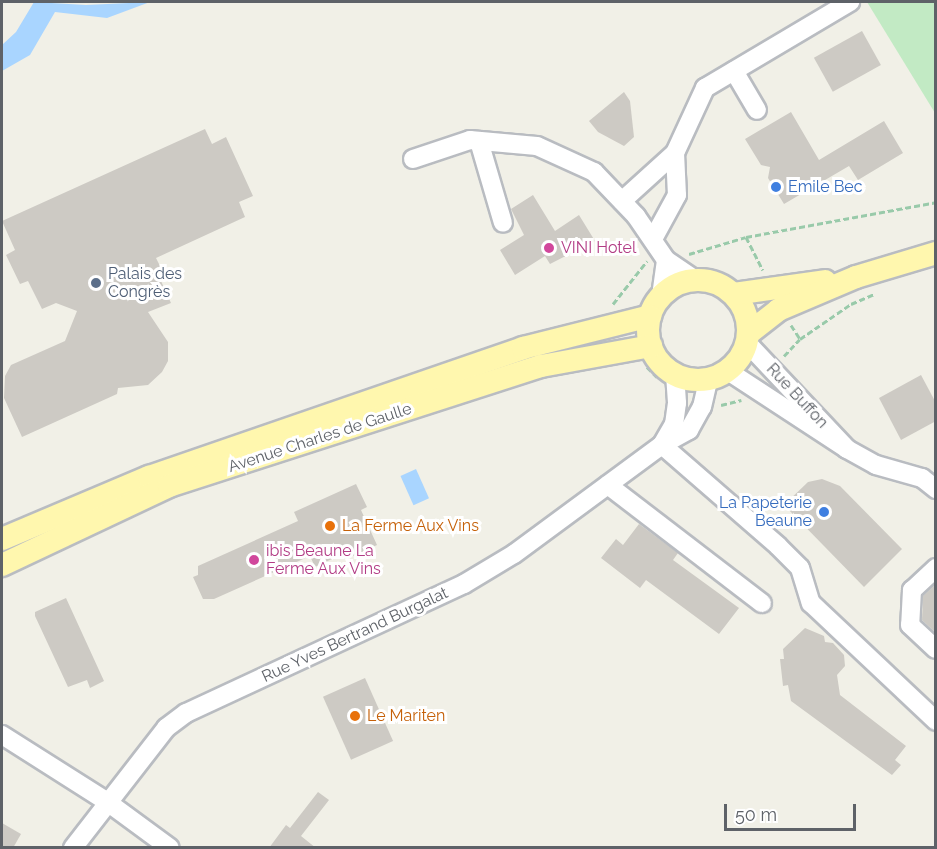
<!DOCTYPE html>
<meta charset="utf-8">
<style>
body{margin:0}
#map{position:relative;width:937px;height:849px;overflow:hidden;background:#f1f0e7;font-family:Raleway,sans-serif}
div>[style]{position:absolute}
.green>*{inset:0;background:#c2eac4}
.water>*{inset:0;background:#a9d5ff;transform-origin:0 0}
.building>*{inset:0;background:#cdcac4;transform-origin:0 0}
.path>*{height:3px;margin-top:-1.5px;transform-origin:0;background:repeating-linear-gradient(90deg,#99caaa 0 6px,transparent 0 9px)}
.roads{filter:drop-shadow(2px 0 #b9bcc1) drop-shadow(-2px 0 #b9bcc1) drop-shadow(0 2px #b9bcc1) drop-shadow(0 -2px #b9bcc1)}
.minor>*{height:18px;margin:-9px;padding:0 9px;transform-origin:9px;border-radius:9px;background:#fff}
.major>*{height:22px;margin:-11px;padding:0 11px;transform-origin:11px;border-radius:11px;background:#fff7ae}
.major>.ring{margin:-11px;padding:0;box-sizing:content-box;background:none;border:22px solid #fff7ae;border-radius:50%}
.dots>*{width:16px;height:16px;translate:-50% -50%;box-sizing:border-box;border:3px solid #fff;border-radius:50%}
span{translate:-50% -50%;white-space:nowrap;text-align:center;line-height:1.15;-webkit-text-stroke:6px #fff;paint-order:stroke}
.shop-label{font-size:16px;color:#366cbe}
.left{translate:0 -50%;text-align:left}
.right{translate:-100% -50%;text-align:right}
.hotel-label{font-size:16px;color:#b23c85}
.service-label{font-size:16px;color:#4e5e75}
.street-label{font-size:16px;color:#5e6268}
.food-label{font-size:16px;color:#c56008}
.frame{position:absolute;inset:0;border:3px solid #5e6268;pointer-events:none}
.scale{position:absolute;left:724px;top:804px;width:132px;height:27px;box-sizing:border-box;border:3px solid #5e6268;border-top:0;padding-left:8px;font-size:18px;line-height:21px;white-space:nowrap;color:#5e6268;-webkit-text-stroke:4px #fff;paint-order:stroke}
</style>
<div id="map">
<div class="green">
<div style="clip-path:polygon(867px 2px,935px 2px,935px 113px)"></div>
</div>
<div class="water">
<div style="clip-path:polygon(34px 2px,86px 5px,150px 2px,107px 18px,55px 12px,30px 55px,2px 71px,2px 45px,16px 32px)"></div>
<div style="left:416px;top:469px;width:32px;height:17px;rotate:66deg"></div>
</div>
<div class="building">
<div style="left:862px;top:31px;width:39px;height:55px;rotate:61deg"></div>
<div style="clip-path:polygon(624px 92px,630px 101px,634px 137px,624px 146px,598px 132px,589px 121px)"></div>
<div style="clip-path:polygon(791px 112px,819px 160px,884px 121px,903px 153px,858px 180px,849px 166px,784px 204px,768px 178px,770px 167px,761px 165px,745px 139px)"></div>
<div style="clip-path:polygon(205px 129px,212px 144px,226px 137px,253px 196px,239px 202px,245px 217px,156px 258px,166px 278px,161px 281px,171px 303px,148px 312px,168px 342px,168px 361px,162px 372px,148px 385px,118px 388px,117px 394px,22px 437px,4px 398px,5px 376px,11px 365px,65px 341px,77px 311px,56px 303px,42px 309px,28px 281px,20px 284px,6px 255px,15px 250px,2px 221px)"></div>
<div style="clip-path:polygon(533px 195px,555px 231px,579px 215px,595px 241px,550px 264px,545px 256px,515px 275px,500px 250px,524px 235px,511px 209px)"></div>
<div style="clip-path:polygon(921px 375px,936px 403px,936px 421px,901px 440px,879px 398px)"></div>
<div style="clip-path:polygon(822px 479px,840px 486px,902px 549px,864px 587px,784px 505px,808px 482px)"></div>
<div style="clip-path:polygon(356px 484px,367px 507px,361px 510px,377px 545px,353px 556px,351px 550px,315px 567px,310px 556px,214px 599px,203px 599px,193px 577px,198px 575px,198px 566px,298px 521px,294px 512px)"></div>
<div style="clip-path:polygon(639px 524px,678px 553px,673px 560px,739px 608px,719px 634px,646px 580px,640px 588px,601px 558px,616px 539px,623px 545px)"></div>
<div style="clip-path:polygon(936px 584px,936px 633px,922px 620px,923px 596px)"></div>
<div style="clip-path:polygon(66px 598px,104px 681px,90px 688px,87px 680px,68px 687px,35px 616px,35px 612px)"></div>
<div style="clip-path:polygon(805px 628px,824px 636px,825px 642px,833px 643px,844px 655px,845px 666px,837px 675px,840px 695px,906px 746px,895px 760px,901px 765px,892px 775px,791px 701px,788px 685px,783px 686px,780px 659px,784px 659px,783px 649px)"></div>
<div style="left:365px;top:678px;width:69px;height:46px;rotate:66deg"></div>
<div style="clip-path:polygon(318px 792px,329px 800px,301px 836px,316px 848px,269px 848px,286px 825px,290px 828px)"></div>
<div style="clip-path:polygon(2px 823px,21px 834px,13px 848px,2px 848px)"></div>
</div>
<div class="path">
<div style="left:746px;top:237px;width:37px;rotate:63deg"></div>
<div style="left:689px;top:254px;width:59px;rotate:-16.6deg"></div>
<div style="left:746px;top:237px;width:193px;rotate:-10.4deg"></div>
<div style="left:613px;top:304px;width:55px;rotate:-51.7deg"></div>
<div style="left:791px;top:325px;width:17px;rotate:57deg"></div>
<div style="left:784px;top:356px;width:23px;rotate:-47deg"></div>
<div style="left:800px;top:339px;width:62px;rotate:-34.5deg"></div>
<div style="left:851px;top:304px;width:25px;rotate:-23deg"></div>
<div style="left:647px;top:367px;width:14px;rotate:45deg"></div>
<div style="left:721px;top:405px;width:21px;rotate:-14deg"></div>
</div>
<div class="roads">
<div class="minor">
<div style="left:734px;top:71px;width:45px;rotate:59.5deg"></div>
<div style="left:479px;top:141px;width:85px;rotate:73.7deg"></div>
<div style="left:675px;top:153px;width:72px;rotate:-65.2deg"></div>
<div style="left:705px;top:88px;width:169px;rotate:-30.7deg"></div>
<div style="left:413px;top:159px;width:60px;rotate:-18.4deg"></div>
<div style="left:470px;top:140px;width:67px;rotate:5.1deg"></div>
<div style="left:537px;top:146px;width:63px;rotate:24.5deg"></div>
<div style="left:594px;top:172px;width:61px;rotate:46.3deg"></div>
<div style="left:636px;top:216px;width:53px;rotate:55.7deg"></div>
<div style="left:622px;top:201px;width:72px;rotate:-42.2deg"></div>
<div style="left:675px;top:153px;width:42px;rotate:87.3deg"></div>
<div style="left:677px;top:195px;width:50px;rotate:118.6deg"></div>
<div style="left:661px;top:296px;width:36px;rotate:-82deg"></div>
<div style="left:666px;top:260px;width:36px;rotate:34deg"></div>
<div style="left:728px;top:371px;width:142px;rotate:33.2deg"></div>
<div style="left:847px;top:449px;width:146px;rotate:-133.3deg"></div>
<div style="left:675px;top:374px;width:29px;rotate:86deg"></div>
<div style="left:677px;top:403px;width:21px;rotate:98deg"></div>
<div style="left:674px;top:424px;width:24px;rotate:120deg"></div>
<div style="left:662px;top:445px;width:31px;rotate:-29deg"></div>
<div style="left:689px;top:430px;width:26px;rotate:-61deg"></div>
<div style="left:702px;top:407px;width:28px;rotate:-77deg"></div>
<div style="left:847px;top:449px;width:33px;rotate:29deg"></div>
<div style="left:876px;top:465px;width:48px;rotate:15.8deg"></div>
<div style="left:922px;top:478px;width:18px;rotate:38deg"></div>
<div style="left:608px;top:485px;width:194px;rotate:37.5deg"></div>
<div style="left:936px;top:568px;width:33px;rotate:137deg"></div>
<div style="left:912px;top:590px;width:35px;rotate:93deg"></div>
<div style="left:910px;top:625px;width:35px;rotate:43deg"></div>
<div style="left:2px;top:735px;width:123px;rotate:32.4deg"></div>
<div style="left:106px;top:801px;width:79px;rotate:36.3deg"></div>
<div style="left:73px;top:848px;width:152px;rotate:-52.2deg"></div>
<div style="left:166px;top:728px;width:25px;rotate:-37deg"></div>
<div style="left:186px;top:713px;width:306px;rotate:-24.9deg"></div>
<div style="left:464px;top:584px;width:58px;rotate:-31deg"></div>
<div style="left:514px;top:554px;width:184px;rotate:-36.4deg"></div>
<div style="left:662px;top:445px;width:154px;rotate:41deg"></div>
<div style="left:778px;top:546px;width:31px;rotate:45deg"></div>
<div style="left:800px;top:568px;width:37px;rotate:73deg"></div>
<div style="left:811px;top:603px;width:172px;rotate:43.3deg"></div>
</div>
<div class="major">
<div class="ring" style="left:648px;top:280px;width:78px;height:78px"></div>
<div style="left:734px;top:294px;width:92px;rotate:-8.1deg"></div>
<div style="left:749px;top:333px;width:37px;rotate:-38deg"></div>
<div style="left:778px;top:310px;width:85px;rotate:-22.9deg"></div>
<div style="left:856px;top:277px;width:84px;rotate:-16.7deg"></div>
<div style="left:2px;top:539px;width:160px;rotate:-22.9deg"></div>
<div style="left:149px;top:477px;width:396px;rotate:-19deg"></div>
<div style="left:523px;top:348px;width:131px;rotate:-14.1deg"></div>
<div style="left:2px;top:565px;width:185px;rotate:-25.3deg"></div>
<div style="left:169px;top:486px;width:391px;rotate:-17.9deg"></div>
<div style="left:541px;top:366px;width:112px;rotate:-10.3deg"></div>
</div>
</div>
<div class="dots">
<div style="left:776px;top:187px;background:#3f7fe0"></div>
<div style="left:549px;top:248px;background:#d1479c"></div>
<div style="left:96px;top:283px;background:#5c6f8a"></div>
<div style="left:824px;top:512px;background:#3f7fe0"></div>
<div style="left:330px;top:526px;background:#e8710a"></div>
<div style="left:254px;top:560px;background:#d1479c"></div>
<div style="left:355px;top:716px;background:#e8710a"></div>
</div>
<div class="shop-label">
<span class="left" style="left:788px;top:187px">Emile Bec</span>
<span class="right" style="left:812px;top:512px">La Papeterie<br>Beaune</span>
</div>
<div class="hotel-label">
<span class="left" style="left:561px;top:248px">VINI Hotel</span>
<span class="left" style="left:266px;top:560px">ibis Beaune La<br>Ferme Aux Vins</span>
</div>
<div class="service-label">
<span class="left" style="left:108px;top:283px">Palais des<br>Congrès</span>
</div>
<div class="street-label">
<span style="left:797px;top:396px;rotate:47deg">Rue Buffon</span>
<span style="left:320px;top:438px;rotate:-18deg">Avenue Charles de Gaulle</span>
<span style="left:355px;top:635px;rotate:-25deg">Rue Yves Bertrand Burgalat</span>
</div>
<div class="food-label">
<span class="left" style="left:342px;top:526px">La Ferme Aux Vins</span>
<span class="left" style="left:367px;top:716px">Le Mariten</span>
</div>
<div class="frame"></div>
<div class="scale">50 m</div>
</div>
